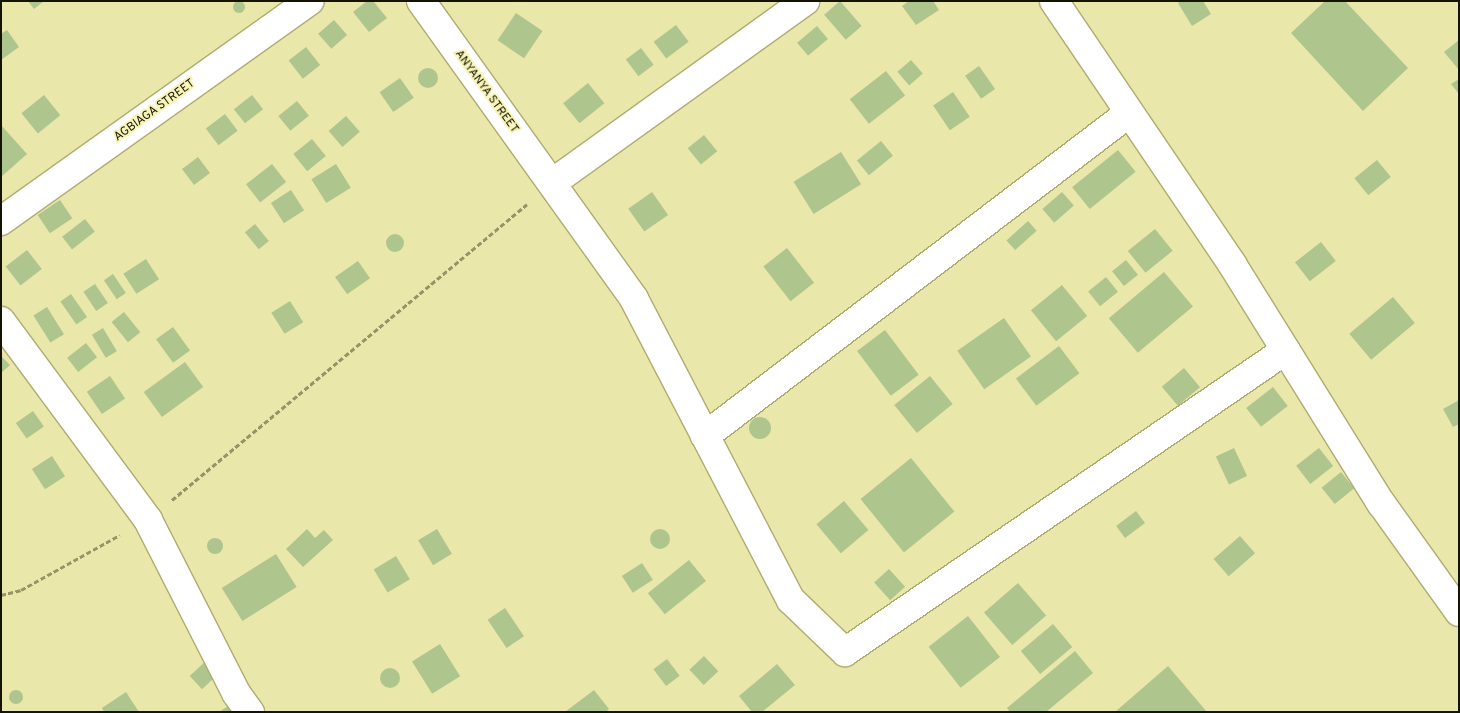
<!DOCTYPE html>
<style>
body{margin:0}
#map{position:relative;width:1460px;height:713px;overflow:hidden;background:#eae7aa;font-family:Overpass,sans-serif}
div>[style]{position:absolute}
.building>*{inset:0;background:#afc58e;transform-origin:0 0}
.round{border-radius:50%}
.path>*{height:3px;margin-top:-1.5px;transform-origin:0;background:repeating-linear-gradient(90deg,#969367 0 5px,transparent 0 7.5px)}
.roads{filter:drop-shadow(1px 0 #afac72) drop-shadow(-1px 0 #afac72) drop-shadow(0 1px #afac72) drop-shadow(0 -1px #afac72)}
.minor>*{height:28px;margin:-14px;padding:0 14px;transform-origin:14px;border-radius:14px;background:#fff}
span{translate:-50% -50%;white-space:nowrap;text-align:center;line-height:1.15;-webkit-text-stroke:4px #f7f4b7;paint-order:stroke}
.street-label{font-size:12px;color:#141300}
.frame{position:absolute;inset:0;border:2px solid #141300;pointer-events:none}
</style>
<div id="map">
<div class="building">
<div class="round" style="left:233px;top:1px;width:12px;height:12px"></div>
<div style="clip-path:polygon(28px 1px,44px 1px,34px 9px)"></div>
<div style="clip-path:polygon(367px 1px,373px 1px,387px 18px,369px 32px,353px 12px)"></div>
<div style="left:840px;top:1px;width:33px;height:21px;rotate:49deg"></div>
<div style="clip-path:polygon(909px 1px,933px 1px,939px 10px,916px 25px,902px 6px)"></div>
<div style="clip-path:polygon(1181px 1px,1203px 1px,1211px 14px,1192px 26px,1178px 3px)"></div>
<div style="clip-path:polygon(1325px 1px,1345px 1px,1408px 68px,1363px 111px,1291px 33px)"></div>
<div style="left:516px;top:13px;width:32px;height:33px;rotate:34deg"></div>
<div style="left:334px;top:20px;width:20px;height:21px;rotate:49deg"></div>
<div style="left:676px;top:25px;width:21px;height:28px;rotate:53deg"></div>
<div style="left:817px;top:26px;width:17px;height:26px;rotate:50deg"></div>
<div style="clip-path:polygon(7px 30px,19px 47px,1px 60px,1px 34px)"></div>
<div style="clip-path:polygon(1459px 40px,1459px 70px,1444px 52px)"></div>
<div style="left:306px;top:47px;width:23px;height:22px;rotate:52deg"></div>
<div style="left:641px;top:48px;width:21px;height:19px;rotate:53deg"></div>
<div style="left:911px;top:60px;width:18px;height:18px;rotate:49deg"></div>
<div style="left:979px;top:66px;width:28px;height:17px;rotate:55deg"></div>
<div class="round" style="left:418px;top:68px;width:20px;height:20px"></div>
<div style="left:886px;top:71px;width:31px;height:46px;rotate:52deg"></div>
<div style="left:400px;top:78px;width:24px;height:25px;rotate:55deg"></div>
<div style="clip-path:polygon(1459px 79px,1459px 94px,1451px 84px)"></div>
<div style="left:588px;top:83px;width:26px;height:32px;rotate:51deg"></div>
<div style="left:953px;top:92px;width:30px;height:24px;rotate:56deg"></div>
<div style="left:44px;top:95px;width:26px;height:29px;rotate:51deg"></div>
<div style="left:252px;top:95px;width:18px;height:23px;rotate:52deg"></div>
<div style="left:297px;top:101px;width:19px;height:24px;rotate:51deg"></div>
<div style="left:225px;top:114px;width:21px;height:24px;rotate:53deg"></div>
<div style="left:346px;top:116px;width:21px;height:23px;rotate:49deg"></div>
<div style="clip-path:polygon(1px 125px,27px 154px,1px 177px)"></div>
<div style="left:704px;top:135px;width:21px;height:21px;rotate:51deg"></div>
<div style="left:312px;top:139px;width:22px;height:24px;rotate:51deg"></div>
<div style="left:881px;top:141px;width:19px;height:31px;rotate:51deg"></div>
<div style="left:1118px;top:150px;width:28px;height:59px;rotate:51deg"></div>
<div style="left:841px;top:152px;width:38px;height:56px;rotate:58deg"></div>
<div style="left:198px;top:157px;width:20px;height:20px;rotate:53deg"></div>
<div style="left:1377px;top:160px;width:22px;height:29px;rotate:51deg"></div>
<div style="left:272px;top:164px;width:23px;height:33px;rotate:52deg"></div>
<div style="left:336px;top:164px;width:28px;height:29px;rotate:58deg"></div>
<div style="left:291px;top:190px;width:24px;height:24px;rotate:57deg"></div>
<div style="left:652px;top:192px;width:28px;height:29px;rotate:55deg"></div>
<div style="left:1062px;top:192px;width:18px;height:26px;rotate:49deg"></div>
<div style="left:60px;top:200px;width:22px;height:27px;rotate:56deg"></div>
<div style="left:85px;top:219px;width:16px;height:29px;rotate:52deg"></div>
<div style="left:1028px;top:221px;width:13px;height:29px;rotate:48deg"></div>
<div style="left:255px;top:224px;width:22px;height:13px;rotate:51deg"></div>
<div style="left:1155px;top:229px;width:28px;height:35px;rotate:51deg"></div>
<div class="round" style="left:386px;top:234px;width:18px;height:18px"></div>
<div style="left:1321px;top:242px;width:24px;height:33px;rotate:52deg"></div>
<div style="left:787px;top:248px;width:44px;height:30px;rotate:52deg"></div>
<div style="left:27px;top:250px;width:24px;height:27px;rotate:52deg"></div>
<div style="left:146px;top:259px;width:24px;height:27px;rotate:57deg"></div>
<div style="left:1126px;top:260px;width:19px;height:18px;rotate:51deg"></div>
<div style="left:358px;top:261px;width:21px;height:28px;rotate:55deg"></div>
<div style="left:1164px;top:272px;width:45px;height:72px;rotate:50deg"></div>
<div style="left:113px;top:274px;width:23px;height:11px;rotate:56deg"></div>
<div style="left:1106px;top:277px;width:19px;height:23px;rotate:51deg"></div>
<div style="left:95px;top:284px;width:23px;height:14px;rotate:56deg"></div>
<div style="left:1062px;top:285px;width:40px;height:40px;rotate:51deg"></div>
<div style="left:71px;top:294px;width:28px;height:13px;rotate:55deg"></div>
<div style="left:1393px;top:297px;width:34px;height:57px;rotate:50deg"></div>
<div style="left:290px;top:301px;width:25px;height:22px;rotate:58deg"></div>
<div style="left:47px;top:307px;width:32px;height:16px;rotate:58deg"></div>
<div style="left:124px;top:312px;width:26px;height:16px;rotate:51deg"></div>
<div style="left:1004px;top:318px;width:47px;height:57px;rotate:55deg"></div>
<div style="left:173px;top:327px;width:29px;height:21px;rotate:54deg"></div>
<div style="left:103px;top:328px;width:27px;height:13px;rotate:59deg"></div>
<div style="left:885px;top:330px;width:56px;height:35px;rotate:53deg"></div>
<div style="left:86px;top:343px;width:18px;height:24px;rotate:52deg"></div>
<div style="left:1059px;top:346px;width:34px;height:54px;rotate:53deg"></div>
<div style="clip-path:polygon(1px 356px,10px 365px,1px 373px)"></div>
<div style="left:185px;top:362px;width:31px;height:51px;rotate:54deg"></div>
<div style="left:1184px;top:368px;width:25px;height:29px;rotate:50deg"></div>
<div style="left:110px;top:376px;width:27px;height:28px;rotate:56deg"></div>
<div style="left:930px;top:376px;width:36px;height:46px;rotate:51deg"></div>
<div style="left:1273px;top:387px;width:24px;height:34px;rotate:52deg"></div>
<div style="clip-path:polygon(1459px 400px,1459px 424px,1453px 427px,1443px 409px)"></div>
<div style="left:33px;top:411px;width:19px;height:21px;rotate:55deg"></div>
<div class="round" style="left:749px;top:417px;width:22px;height:22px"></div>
<div style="left:1234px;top:448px;width:31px;height:20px;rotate:65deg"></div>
<div style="left:1319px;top:448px;width:23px;height:29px;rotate:52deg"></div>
<div style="left:52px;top:456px;width:24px;height:24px;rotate:57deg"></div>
<div style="left:911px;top:458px;width:69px;height:65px;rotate:51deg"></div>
<div style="left:1341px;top:472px;width:21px;height:25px;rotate:51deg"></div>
<div style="left:844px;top:501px;width:38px;height:36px;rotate:50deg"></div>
<div style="left:1136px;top:511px;width:15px;height:25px;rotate:53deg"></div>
<div style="clip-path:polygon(307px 529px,315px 538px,324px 530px,333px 540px,303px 567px,286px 549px)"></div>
<div style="left:437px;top:529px;width:29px;height:22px;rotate:59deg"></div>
<div class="round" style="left:650px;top:529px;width:20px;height:20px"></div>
<div style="left:1240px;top:536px;width:23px;height:35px;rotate:49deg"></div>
<div class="round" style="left:207px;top:538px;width:16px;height:16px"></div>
<div style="left:276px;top:554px;width:39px;height:64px;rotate:58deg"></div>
<div style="left:396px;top:556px;width:27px;height:26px;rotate:59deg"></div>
<div style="left:689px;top:560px;width:27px;height:53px;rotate:51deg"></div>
<div style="left:642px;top:563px;width:20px;height:24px;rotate:57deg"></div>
<div style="left:889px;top:569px;width:24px;height:20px;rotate:48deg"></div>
<div style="left:1018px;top:583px;width:43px;height:45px;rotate:49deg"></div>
<div style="left:505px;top:608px;width:34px;height:21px;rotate:56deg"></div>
<div style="left:968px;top:616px;width:52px;height:50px;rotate:52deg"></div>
<div style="left:1053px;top:624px;width:30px;height:42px;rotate:50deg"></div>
<div style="left:440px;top:644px;width:38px;height:33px;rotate:58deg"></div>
<div style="clip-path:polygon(1075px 651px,1093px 673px,1046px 712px,1010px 712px,1007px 708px)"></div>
<div style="left:704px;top:656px;width:21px;height:20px;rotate:47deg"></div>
<div style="left:208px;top:659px;width:18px;height:25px;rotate:47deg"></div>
<div style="left:667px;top:659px;width:21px;height:17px;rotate:53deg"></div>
<div style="clip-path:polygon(777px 664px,795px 685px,762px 712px,752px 712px,739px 696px)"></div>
<div style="clip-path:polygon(1168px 666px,1207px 712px,1115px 712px)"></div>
<div class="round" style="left:380px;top:668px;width:20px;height:20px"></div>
<div class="round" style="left:9px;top:690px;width:14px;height:14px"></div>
<div style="clip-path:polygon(594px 690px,609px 709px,606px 712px,565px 712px)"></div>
<div style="clip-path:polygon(126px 692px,139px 712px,104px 712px,102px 708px)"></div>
<div style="clip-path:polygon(228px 706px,233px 712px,219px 712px)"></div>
</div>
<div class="path">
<div style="left:172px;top:500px;width:462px;rotate:-39.8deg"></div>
<div style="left:1px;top:595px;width:21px;rotate:-14deg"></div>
<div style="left:21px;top:590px;width:113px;rotate:-29.1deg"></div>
</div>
<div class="roads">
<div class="minor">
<div style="left:421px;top:1px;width:366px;rotate:54.4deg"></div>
<div style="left:634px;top:299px;width:339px;rotate:62.5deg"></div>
<div style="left:791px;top:600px;width:75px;rotate:43.9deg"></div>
<div style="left:845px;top:652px;width:534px;rotate:-34.4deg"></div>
<div style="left:1054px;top:1px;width:318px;rotate:55.9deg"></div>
<div style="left:1232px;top:264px;width:282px;rotate:58.1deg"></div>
<div style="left:1381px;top:503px;width:134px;rotate:54.4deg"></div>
<div style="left:552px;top:183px;width:312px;rotate:-35.7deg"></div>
<div style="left:1px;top:221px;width:379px;rotate:-35.5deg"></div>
<div style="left:1px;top:321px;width:247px;rotate:53.5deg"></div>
<div style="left:148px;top:520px;width:194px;rotate:63deg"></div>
<div style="left:236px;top:693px;width:24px;rotate:54deg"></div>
<div style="left:705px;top:436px;width:533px;rotate:-37.3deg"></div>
</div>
</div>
<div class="street-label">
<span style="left:486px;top:92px;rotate:54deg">ANYANYA STREET</span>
<span style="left:155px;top:111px;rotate:-36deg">AGBIAGA STREET</span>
</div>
<div class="frame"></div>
</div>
